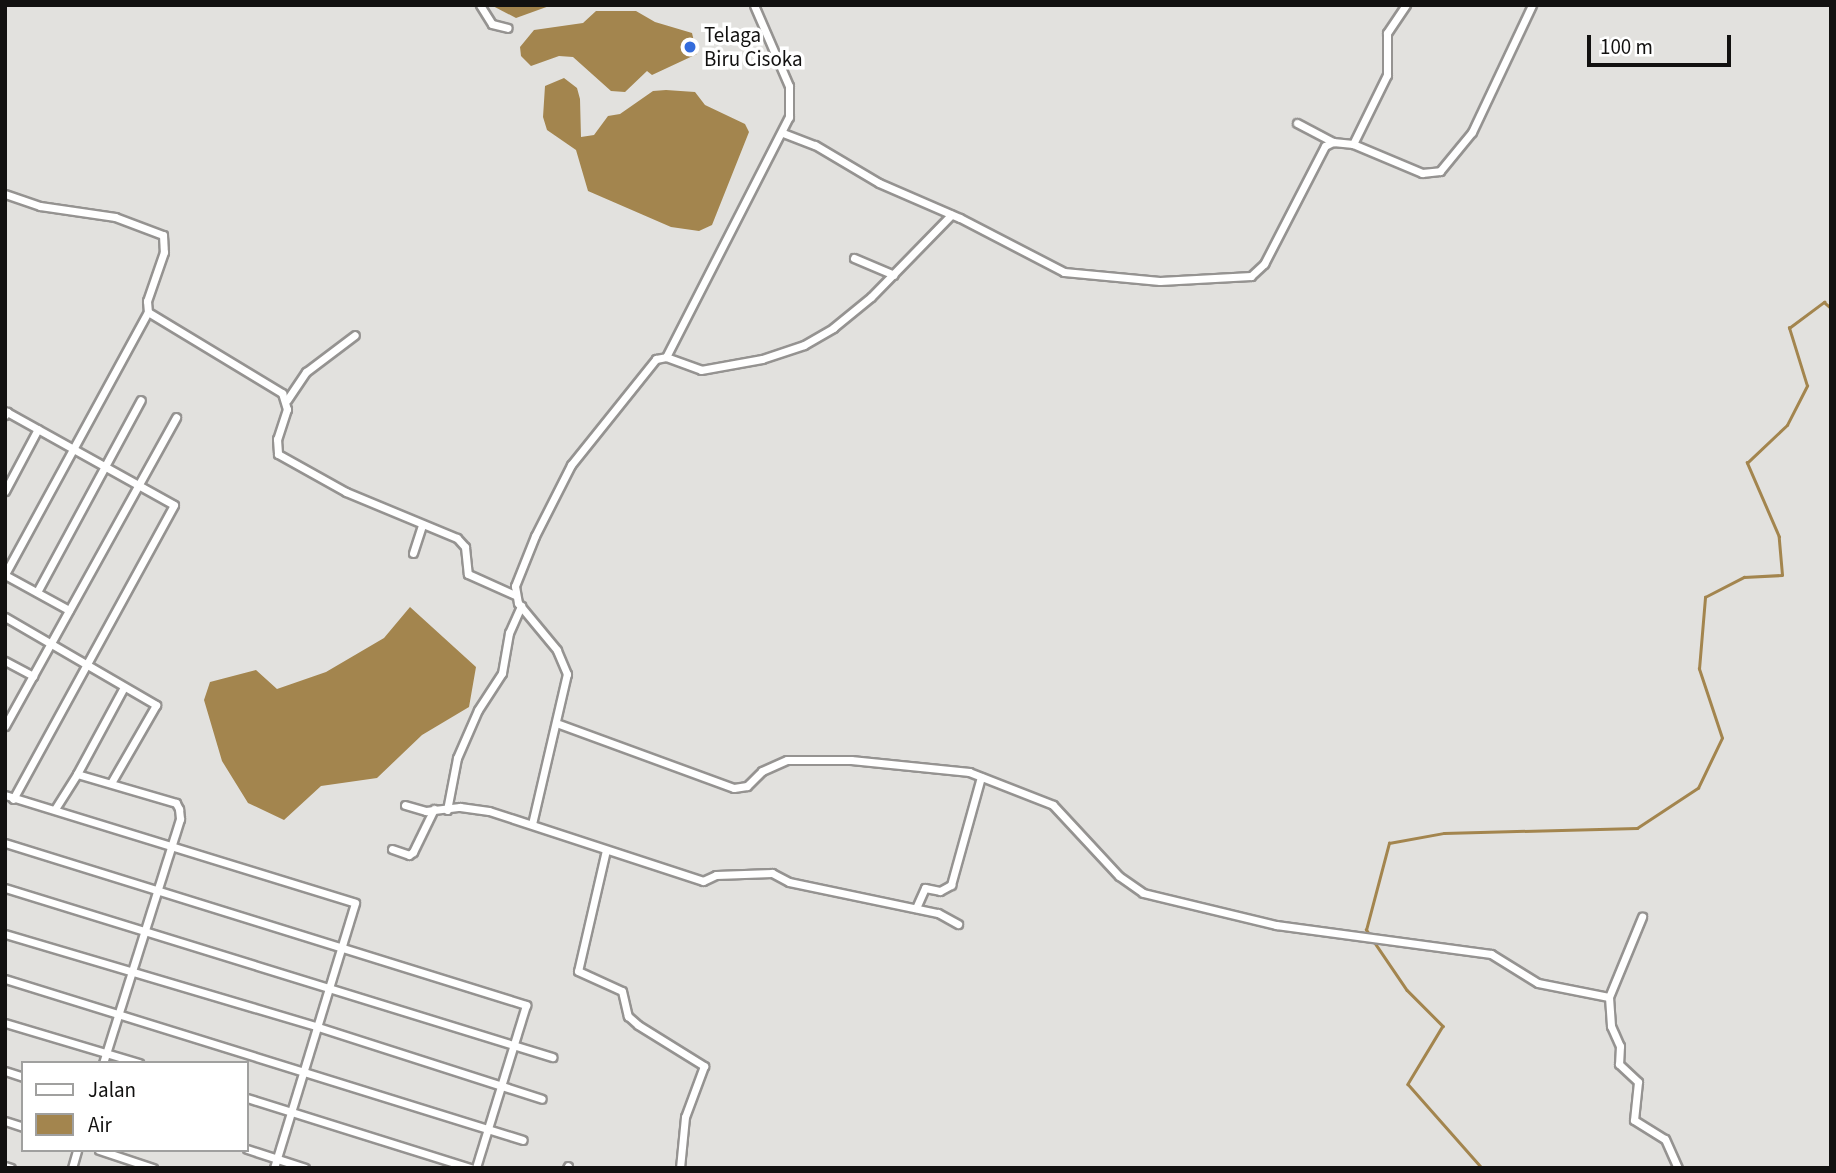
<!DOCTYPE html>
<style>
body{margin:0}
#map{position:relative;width:1836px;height:1173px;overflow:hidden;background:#e2e1de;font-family:"Source Sans 3",sans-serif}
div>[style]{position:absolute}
.water>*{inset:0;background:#a3854e}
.stream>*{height:2.5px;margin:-1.25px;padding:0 1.25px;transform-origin:1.25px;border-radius:1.25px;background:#a3854e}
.roads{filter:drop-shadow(2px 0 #959391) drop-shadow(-2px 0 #959391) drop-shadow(0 2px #959391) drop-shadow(0 -2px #959391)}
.street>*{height:7px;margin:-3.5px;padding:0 3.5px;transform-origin:3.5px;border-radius:3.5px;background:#fff}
.dots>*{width:19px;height:19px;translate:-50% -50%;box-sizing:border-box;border:4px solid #fff;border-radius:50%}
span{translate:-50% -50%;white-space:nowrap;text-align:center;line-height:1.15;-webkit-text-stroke:7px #fff;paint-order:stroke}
.poi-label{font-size:21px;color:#121110}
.left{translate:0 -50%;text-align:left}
.frame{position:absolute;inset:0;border:7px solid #121110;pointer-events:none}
.legend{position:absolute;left:21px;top:1061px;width:228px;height:91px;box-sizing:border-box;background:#fff;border:2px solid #a0a09f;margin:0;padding:9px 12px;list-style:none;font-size:21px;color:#121110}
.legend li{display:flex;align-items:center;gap:14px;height:35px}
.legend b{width:35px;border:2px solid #a0a09f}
.scale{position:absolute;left:1587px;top:35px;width:144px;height:32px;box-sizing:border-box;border:4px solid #121110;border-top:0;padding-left:9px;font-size:21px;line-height:24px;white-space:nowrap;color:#121110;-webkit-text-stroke:5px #fff;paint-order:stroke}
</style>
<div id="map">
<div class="water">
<div style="clip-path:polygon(491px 5px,552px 5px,516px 18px)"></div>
<div style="clip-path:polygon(596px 11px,636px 11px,655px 22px,692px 33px,697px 54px,652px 75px,647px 71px,625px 92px,611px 91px,573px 57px,559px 56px,531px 66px,521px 56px,520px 47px,534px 30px,583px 23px)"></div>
<div style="clip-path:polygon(564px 78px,577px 88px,580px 99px,581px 137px,594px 135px,608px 116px,620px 114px,653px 91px,666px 90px,695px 92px,705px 105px,745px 124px,749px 132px,712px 225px,699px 231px,671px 227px,588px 191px,576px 150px,547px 130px,543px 117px,545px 86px)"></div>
<div style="clip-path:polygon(410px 607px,476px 667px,469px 707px,422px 735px,377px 778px,321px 786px,284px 820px,248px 803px,222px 761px,204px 700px,210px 682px,256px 670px,277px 689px,326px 672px,384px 638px)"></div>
</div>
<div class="stream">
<div style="left:1369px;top:934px;width:5px;rotate:-127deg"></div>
<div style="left:1366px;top:930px;width:90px;rotate:-75.2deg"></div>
<div style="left:1389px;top:843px;width:56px;rotate:-10.3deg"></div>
<div style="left:1444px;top:833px;width:193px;rotate:-1.5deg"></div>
<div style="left:1637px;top:828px;width:73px;rotate:-33.3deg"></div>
<div style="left:1698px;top:788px;width:55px;rotate:-64.4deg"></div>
<div style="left:1722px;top:738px;width:73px;rotate:-108.4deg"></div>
<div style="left:1699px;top:669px;width:72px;rotate:-85.2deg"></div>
<div style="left:1705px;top:597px;width:44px;rotate:-27.1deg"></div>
<div style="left:1744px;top:577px;width:38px;rotate:-3deg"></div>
<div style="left:1782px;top:575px;width:38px;rotate:-95deg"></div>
<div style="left:1779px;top:537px;width:81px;rotate:-113.4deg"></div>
<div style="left:1747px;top:463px;width:55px;rotate:-43.5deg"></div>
<div style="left:1787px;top:425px;width:44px;rotate:-62.9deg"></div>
<div style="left:1807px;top:386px;width:61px;rotate:-107.2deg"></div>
<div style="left:1789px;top:328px;width:44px;rotate:-36.6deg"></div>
<div style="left:1824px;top:302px;width:9px;rotate:41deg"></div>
<div style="left:1373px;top:940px;width:60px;rotate:55.8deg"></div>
<div style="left:1407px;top:990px;width:51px;rotate:45deg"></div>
<div style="left:1443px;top:1026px;width:68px;rotate:121.1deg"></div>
<div style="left:1408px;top:1084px;width:112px;rotate:48.6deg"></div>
</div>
<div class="roads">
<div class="street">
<div style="left:480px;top:5px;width:22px;rotate:58deg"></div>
<div style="left:492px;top:24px;width:16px;rotate:14deg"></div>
<div style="left:1297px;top:123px;width:41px;rotate:27.8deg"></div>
<div style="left:783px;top:133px;width:34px;rotate:21deg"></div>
<div style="left:815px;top:145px;width:74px;rotate:30.7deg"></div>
<div style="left:879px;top:183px;width:88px;rotate:23.4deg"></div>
<div style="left:960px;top:218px;width:117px;rotate:27.4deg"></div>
<div style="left:1064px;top:272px;width:96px;rotate:5.4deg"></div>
<div style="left:1160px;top:281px;width:91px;rotate:-3.1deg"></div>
<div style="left:1251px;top:276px;width:18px;rotate:-43deg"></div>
<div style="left:1264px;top:264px;width:133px;rotate:-62.7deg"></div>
<div style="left:1325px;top:146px;width:9px;rotate:-27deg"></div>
<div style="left:1333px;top:142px;width:20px;rotate:6deg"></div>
<div style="left:1353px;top:144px;width:75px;rotate:22.8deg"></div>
<div style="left:1422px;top:173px;width:18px;rotate:-6deg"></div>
<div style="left:1440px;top:171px;width:50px;rotate:-50.6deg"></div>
<div style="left:1472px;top:132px;width:140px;rotate:-64.7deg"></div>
<div style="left:1353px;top:144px;width:77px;rotate:-63.8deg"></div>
<div style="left:1387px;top:75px;width:42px;rotate:-90deg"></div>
<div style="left:1387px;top:33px;width:34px;rotate:-56deg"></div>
<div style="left:5px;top:194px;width:37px;rotate:19deg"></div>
<div style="left:40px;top:206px;width:76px;rotate:8.3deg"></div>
<div style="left:115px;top:217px;width:51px;rotate:20.6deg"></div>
<div style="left:163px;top:235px;width:17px;rotate:87deg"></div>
<div style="left:164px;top:252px;width:52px;rotate:109.1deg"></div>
<div style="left:147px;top:301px;width:11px;rotate:85deg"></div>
<div style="left:148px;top:312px;width:157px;rotate:31.2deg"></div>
<div style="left:282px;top:393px;width:17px;rotate:73deg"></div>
<div style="left:287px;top:409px;width:32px;rotate:108deg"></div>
<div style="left:277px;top:439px;width:15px;rotate:86deg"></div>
<div style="left:278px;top:454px;width:78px;rotate:29.2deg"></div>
<div style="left:346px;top:492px;width:120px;rotate:22.5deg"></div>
<div style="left:457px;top:538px;width:12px;rotate:48deg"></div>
<div style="left:465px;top:547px;width:27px;rotate:84deg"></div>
<div style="left:468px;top:574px;width:51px;rotate:24.1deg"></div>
<div style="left:854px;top:258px;width:43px;rotate:23deg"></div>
<div style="left:666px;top:357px;width:270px;rotate:-62.9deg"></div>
<div style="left:789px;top:117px;width:31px;rotate:-90deg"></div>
<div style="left:789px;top:86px;width:88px;rotate:-113.4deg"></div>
<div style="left:287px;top:400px;width:34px;rotate:-56deg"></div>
<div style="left:306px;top:372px;width:61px;rotate:-37.1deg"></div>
<div style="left:5px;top:415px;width:4px;rotate:-56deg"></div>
<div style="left:7px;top:412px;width:191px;rotate:29.1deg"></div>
<div style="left:174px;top:505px;width:335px;rotate:118.7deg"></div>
<div style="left:5px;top:491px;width:70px;rotate:-62deg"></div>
<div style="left:413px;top:553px;width:28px;rotate:-72deg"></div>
<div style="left:5px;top:574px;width:298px;rotate:-61.4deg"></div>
<div style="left:5px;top:575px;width:73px;rotate:28.7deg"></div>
<div style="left:37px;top:592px;width:218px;rotate:-61.6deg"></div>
<div style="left:5px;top:617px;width:175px;rotate:30.2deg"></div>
<div style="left:156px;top:705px;width:90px;rotate:120deg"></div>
<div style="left:5px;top:661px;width:32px;rotate:28deg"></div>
<div style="left:559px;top:724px;width:186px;rotate:20.1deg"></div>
<div style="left:734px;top:788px;width:13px;rotate:-9deg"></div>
<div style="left:747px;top:786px;width:21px;rotate:-45deg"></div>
<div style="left:762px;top:771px;width:27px;rotate:-24deg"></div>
<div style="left:787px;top:760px;width:64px"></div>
<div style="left:851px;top:760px;width:119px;rotate:5.8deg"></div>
<div style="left:969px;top:772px;width:90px;rotate:21.4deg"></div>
<div style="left:1053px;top:805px;width:97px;rotate:47.1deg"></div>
<div style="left:1119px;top:876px;width:29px;rotate:35deg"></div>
<div style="left:1143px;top:893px;width:137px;rotate:13.5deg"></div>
<div style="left:1276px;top:925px;width:217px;rotate:7.7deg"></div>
<div style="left:1491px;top:954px;width:55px;rotate:31.7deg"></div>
<div style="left:1538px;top:983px;width:72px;rotate:11.2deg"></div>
<div style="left:1609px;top:997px;width:29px;rotate:86deg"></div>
<div style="left:1611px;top:1026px;width:22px;rotate:66deg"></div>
<div style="left:1620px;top:1046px;width:18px;rotate:93deg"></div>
<div style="left:1619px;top:1064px;width:26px;rotate:43deg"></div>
<div style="left:1638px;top:1082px;width:38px;rotate:96deg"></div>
<div style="left:1634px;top:1120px;width:36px;rotate:32deg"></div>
<div style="left:1665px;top:1139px;width:32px;rotate:66deg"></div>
<div style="left:5px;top:726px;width:353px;rotate:-61deg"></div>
<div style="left:77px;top:774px;width:99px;rotate:-61.6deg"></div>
<div style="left:5px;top:795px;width:366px;rotate:17.1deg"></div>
<div style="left:355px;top:903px;width:277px;rotate:107deg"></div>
<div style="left:405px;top:805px;width:22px;rotate:16deg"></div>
<div style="left:426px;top:811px;width:34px;rotate:-7deg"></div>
<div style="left:460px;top:807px;width:29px;rotate:8deg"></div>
<div style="left:489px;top:811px;width:225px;rotate:18.1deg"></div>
<div style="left:703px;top:881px;width:14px;rotate:-25deg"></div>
<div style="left:716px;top:875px;width:56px;rotate:-2deg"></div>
<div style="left:772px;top:873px;width:19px;rotate:28deg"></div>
<div style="left:789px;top:882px;width:152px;rotate:11.8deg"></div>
<div style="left:938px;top:913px;width:23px;rotate:29deg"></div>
<div style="left:55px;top:809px;width:41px;rotate:-57.8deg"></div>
<div style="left:77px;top:774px;width:103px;rotate:16.3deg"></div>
<div style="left:176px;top:803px;width:7px;rotate:63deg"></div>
<div style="left:179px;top:809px;width:10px;rotate:84deg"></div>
<div style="left:180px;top:819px;width:256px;rotate:107.5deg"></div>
<div style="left:447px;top:810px;width:53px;rotate:-79.1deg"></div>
<div style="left:457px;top:758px;width:52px;rotate:-66.4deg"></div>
<div style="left:478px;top:710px;width:44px;rotate:-57deg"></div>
<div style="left:502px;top:673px;width:41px;rotate:-80.1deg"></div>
<div style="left:509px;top:633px;width:30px;rotate:-66deg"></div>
<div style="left:532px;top:824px;width:154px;rotate:-76.9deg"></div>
<div style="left:567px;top:674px;width:26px;rotate:-113deg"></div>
<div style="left:557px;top:650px;width:61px;rotate:-129.7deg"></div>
<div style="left:518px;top:603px;width:17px;rotate:-100deg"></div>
<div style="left:515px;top:586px;width:54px;rotate:-68.2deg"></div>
<div style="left:535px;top:536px;width:80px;rotate:-63.1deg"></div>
<div style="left:571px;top:465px;width:136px;rotate:-51.3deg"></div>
<div style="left:656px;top:359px;width:10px;rotate:-11deg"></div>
<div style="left:666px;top:357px;width:37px;rotate:20deg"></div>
<div style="left:701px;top:370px;width:62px;rotate:-10.2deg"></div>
<div style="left:762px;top:359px;width:44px;rotate:-18.4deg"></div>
<div style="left:804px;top:345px;width:34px;rotate:-30deg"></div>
<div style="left:833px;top:328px;width:49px;rotate:-39.2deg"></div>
<div style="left:871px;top:297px;width:115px;rotate:-45.7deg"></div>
<div style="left:5px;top:843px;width:546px;rotate:17.27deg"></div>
<div style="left:526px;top:1005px;width:170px;rotate:107.1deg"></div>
<div style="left:392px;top:849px;width:18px;rotate:19deg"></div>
<div style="left:409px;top:855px;width:5px;rotate:-37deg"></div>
<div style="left:413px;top:852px;width:48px;rotate:-64deg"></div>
<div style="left:606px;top:850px;width:124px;rotate:103deg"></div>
<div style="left:578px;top:971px;width:48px;rotate:24.4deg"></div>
<div style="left:622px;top:991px;width:26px;rotate:77deg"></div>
<div style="left:628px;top:1016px;width:13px;rotate:42deg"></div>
<div style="left:638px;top:1025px;width:78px;rotate:31.8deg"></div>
<div style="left:704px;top:1066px;width:54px;rotate:110.4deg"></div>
<div style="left:685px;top:1117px;width:51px;rotate:95.6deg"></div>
<div style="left:5px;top:888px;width:573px;rotate:17.17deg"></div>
<div style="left:916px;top:908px;width:22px;rotate:-66deg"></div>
<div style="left:925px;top:888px;width:15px;rotate:11deg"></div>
<div style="left:940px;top:891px;width:13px;rotate:-29deg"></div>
<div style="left:951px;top:885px;width:112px;rotate:-74.5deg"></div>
<div style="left:5px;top:934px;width:323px;rotate:16.5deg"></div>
<div style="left:315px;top:1026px;width:238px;rotate:17.8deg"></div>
<div style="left:5px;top:979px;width:542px;rotate:17.27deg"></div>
<div style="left:1609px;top:997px;width:87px;rotate:-67.6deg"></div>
<div style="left:5px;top:1023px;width:140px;rotate:16.6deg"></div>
<div style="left:5px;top:1071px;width:19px;rotate:18deg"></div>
<div style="left:247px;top:1098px;width:235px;rotate:17.4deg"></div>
<div style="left:5px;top:1121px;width:19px;rotate:18deg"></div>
<div style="left:247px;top:1149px;width:61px;rotate:18.1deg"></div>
<div style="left:99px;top:1150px;width:57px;rotate:18.4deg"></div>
<div style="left:5px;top:1166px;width:6px;rotate:18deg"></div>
<div style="left:72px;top:1168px;width:19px;rotate:-74deg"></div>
<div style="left:567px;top:1168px;width:2px;rotate:-63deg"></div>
</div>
</div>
<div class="dots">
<div style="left:690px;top:47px;background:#346cdb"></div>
</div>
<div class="poi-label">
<span class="left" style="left:704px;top:47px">Telaga<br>Biru Cisoka</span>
</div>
<div class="frame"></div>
<ul class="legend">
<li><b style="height:9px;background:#fff"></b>Jalan</li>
<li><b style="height:19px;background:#a3854e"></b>Air</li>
</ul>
<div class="scale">100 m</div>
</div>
